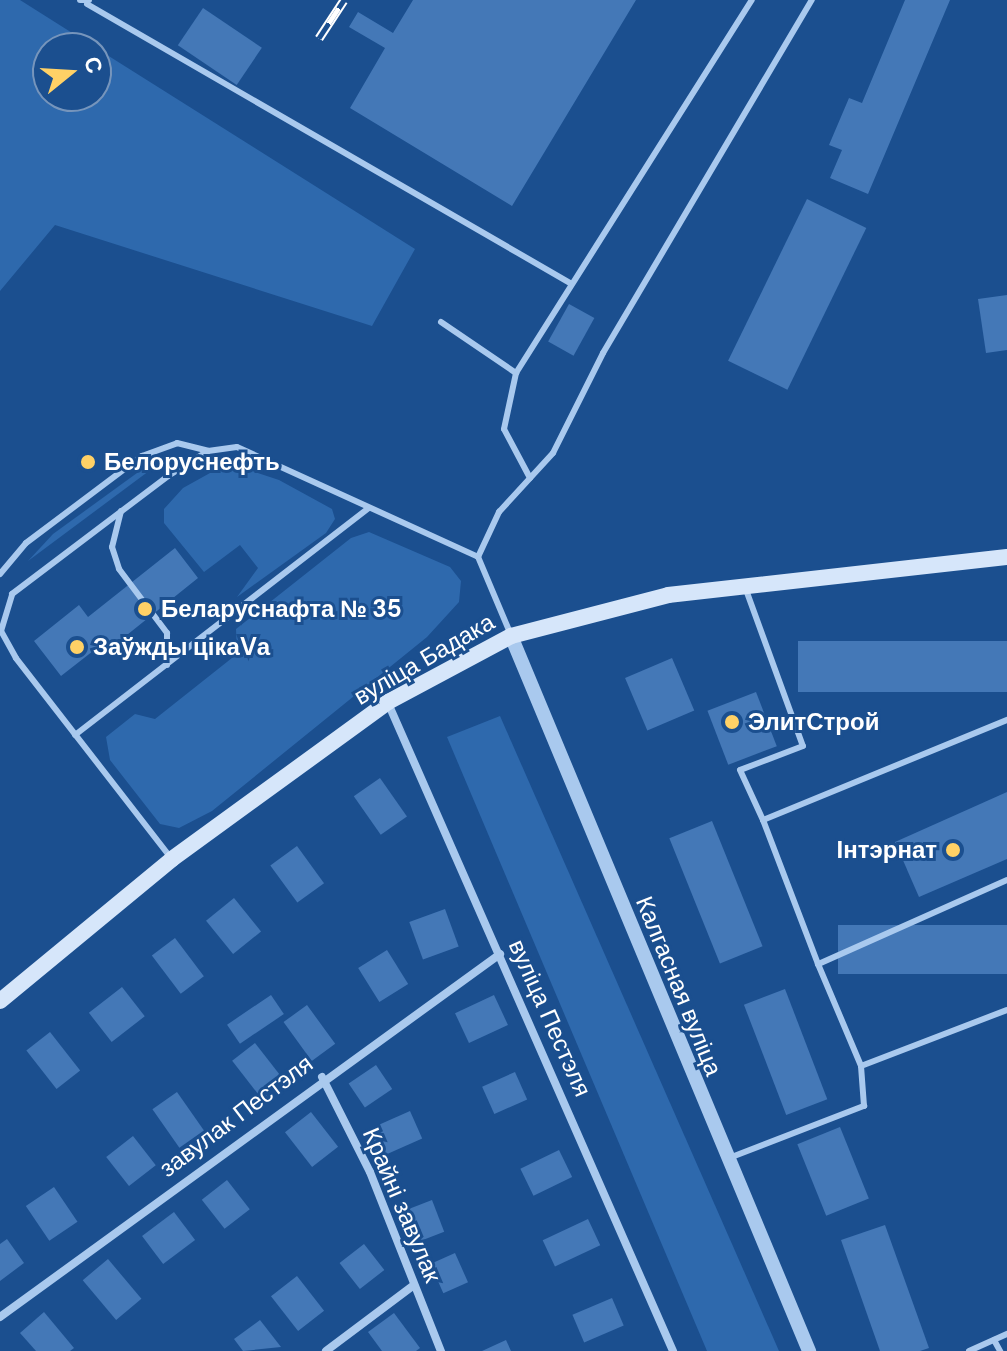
<!DOCTYPE html>
<meta charset="utf-8">
<style>
body{margin:0}
#map{position:relative;width:1007px;height:1351px;overflow:hidden;background:#1b4f8f;font-family:"DM Sans",sans-serif}
div>[style]{position:absolute}
.green>*{inset:0;background:#2e69ad}
.building>*{inset:0;background:#4478b7;transform-origin:0 0}
.service>*{height:6px;margin:-3px;padding:0 3px;transform-origin:3px;border-radius:3px;background:#a9c9ee}
.minor>*{height:8px;margin:-4px;padding:0 4px;transform-origin:4px;border-radius:4px;background:#a9c9ee}
.tertiary>*{height:14px;margin:-7px;padding:0 7px;transform-origin:7px;border-radius:7px;background:#a9c9ee}
.secondary>*{height:16px;margin:-8px;padding:0 8px;transform-origin:8px;border-radius:8px;background:#d6e6fa}
.rail>*{height:9px;margin-top:-4.5px;transform-origin:0;background:repeating-linear-gradient(90deg,#1b4f8f 0 18px,#fff 0 36px);box-sizing:border-box;border-block:2px solid #fff}
.dots>*{width:22px;height:22px;translate:-50% -50%;box-sizing:border-box;border:4px solid #1b4f8f;border-radius:50%}
span{translate:-50% -50%;white-space:nowrap;text-align:center;line-height:1.15;-webkit-text-stroke:6px #1b4f8f;paint-order:stroke}
.poi-label{font-size:24px;color:#fff;font-weight:700}
.left{translate:0 -50%;text-align:left}
.right{translate:-100% -50%;text-align:right}
.street-label{font-size:24px;color:#fff}
.north{position:absolute;left:32px;top:32px;width:80px;height:80px;box-sizing:border-box;background:#1b4f8f;border:2px solid #7695bc;border-radius:50%;rotate:72deg;font-size:22px;font-weight:700;line-height:32px;text-align:center;color:#fff}
.north::after{content:'';display:block;margin:auto;width:28px;height:36px;background:#ffd166;clip-path:polygon(50% 0,100% 100%,50% 72%,0 100%)}
</style>
<div id="map">
<div class="green">
<div style="clip-path:polygon(0 0,20px 0,96px 48px,48px 48px,48px 96px,96px 96px,96px 48px,415px 249px,372px 326px,55px 225px,0 291px)"></div>
<div style="clip-path:polygon(228px 463px,279px 480px,332px 509px,335px 519px,326px 533px,237px 597px,258px 568px,240px 545px,204px 572px,164px 523px,164px 509px,183px 488px)"></div>
<div style="clip-path:polygon(148px 465px,157px 465px,28px 561px,53px 534px)"></div>
<div style="clip-path:polygon(369px 532px,450px 567px,461px 581px,459px 602px,427px 637px,212px 811px,179px 828px,160px 824px,110px 760px,106px 737px,135px 714px,155px 719px,237px 654px,236px 629px,351px 538px)"></div>
<div style="clip-path:polygon(500px 716px,779px 1351px,707px 1351px,447px 737px)"></div>
</div>
<div class="building">
<div style="clip-path:polygon(413px 0,636px 0,512px 206px,350px 108px,385px 48px,349px 27px,358px 12px,393px 33px)"></div>
<div style="clip-path:polygon(905px 0,950px 0,868px 194px,830px 178px,842px 150px,829px 145px,849px 98px,862px 103px)"></div>
<div style="left:203px;top:8px;width:71px;height:45px;rotate:34deg"></div>
<div style="left:807px;top:199px;width:66px;height:180px;rotate:26deg"></div>
<div style="clip-path:polygon(1007px 295px,1007px 350px,986px 353px,978px 299px)"></div>
<div style="left:569px;top:304px;width:29px;height:43px;rotate:29deg"></div>
<div style="clip-path:polygon(175px 548px,198px 578px,107px 651px,102px 644px,61px 676px,34px 641px,79px 605px,88px 617px)"></div>
<div style="left:1007px;top:641px;width:51px;height:209px;rotate:90deg"></div>
<div style="left:672px;top:658px;width:57px;height:51px;rotate:67deg"></div>
<div style="left:756px;top:692px;width:58px;height:52px;rotate:69deg"></div>
<div style="left:380px;top:778px;width:47px;height:32px;rotate:55deg"></div>
<div style="clip-path:polygon(1007px 792px,1007px 859px,919px 897px,895px 842px)"></div>
<div style="left:712px;top:821px;width:135px;height:46px;rotate:68deg"></div>
<div style="left:297px;top:846px;width:46px;height:33px;rotate:54deg"></div>
<div style="left:234px;top:898px;width:43px;height:36px;rotate:51deg"></div>
<div style="left:445px;top:909px;width:40px;height:38px;rotate:70deg"></div>
<div style="left:1007px;top:925px;width:49px;height:169px;rotate:90deg"></div>
<div style="left:175px;top:938px;width:48px;height:29px;rotate:53deg"></div>
<div style="left:387px;top:950px;width:40px;height:34px;rotate:58deg"></div>
<div style="left:122px;top:987px;width:37px;height:42px;rotate:52deg"></div>
<div style="left:785px;top:989px;width:118px;height:44px;rotate:69deg"></div>
<div style="left:271px;top:995px;width:23px;height:53px;rotate:56deg"></div>
<div style="left:494px;top:995px;width:33px;height:43px;rotate:65deg"></div>
<div style="left:307px;top:1005px;width:48px;height:29px;rotate:54deg"></div>
<div style="left:50px;top:1032px;width:49px;height:30px;rotate:52deg"></div>
<div style="left:255px;top:1043px;width:51px;height:29px;rotate:52deg"></div>
<div style="left:376px;top:1065px;width:29px;height:33px;rotate:56deg"></div>
<div style="left:515px;top:1072px;width:30px;height:36px;rotate:66deg"></div>
<div style="left:177px;top:1092px;width:47px;height:30px;rotate:55deg"></div>
<div style="left:410px;top:1111px;width:30px;height:50px;rotate:66deg"></div>
<div style="left:311px;top:1112px;width:44px;height:33px;rotate:52deg"></div>
<div style="left:840px;top:1127px;width:77px;height:46px;rotate:68deg"></div>
<div style="left:133px;top:1136px;width:37px;height:34px;rotate:52deg"></div>
<div style="left:559px;top:1150px;width:30px;height:43px;rotate:64deg"></div>
<div style="left:227px;top:1180px;width:37px;height:32px;rotate:52deg"></div>
<div style="left:54px;top:1187px;width:42px;height:34px;rotate:56deg"></div>
<div style="left:432px;top:1200px;width:34px;height:29px;rotate:69deg"></div>
<div style="left:174px;top:1212px;width:35px;height:40px;rotate:53deg"></div>
<div style="left:588px;top:1219px;width:29px;height:50px;rotate:65deg"></div>
<div style="clip-path:polygon(885px 1225px,929px 1348px,920px 1351px,880px 1351px,841px 1240px)"></div>
<div style="clip-path:polygon(7px 1239px,24px 1263px,0 1281px,0 1244px)"></div>
<div style="left:364px;top:1244px;width:33px;height:31px;rotate:52deg"></div>
<div style="left:455px;top:1253px;width:32px;height:27px;rotate:66deg"></div>
<div style="left:108px;top:1259px;width:52px;height:33px;rotate:50deg"></div>
<div style="left:297px;top:1276px;width:44px;height:33px;rotate:52deg"></div>
<div style="left:612px;top:1298px;width:30px;height:43px;rotate:67deg"></div>
<div style="clip-path:polygon(44px 1312px,74px 1348px,70px 1351px,36px 1351px,20px 1333px)"></div>
<div style="clip-path:polygon(394px 1313px,420px 1348px,416px 1351px,382px 1351px,368px 1332px)"></div>
<div style="clip-path:polygon(260px 1320px,281px 1347px,243px 1351px,234px 1339px)"></div>
<div style="clip-path:polygon(506px 1340px,511px 1351px,482px 1351px)"></div>
</div>
<div class="service">
<div style="left:80px;top:0;width:9px"></div>
<div style="left:87px;top:4px;width:558px;rotate:30.01deg"></div>
<div style="left:441px;top:322px;width:91px;rotate:34.2deg"></div>
<div style="left:530px;top:478px;width:55px;rotate:-118deg"></div>
<div style="left:504px;top:429px;width:57px;rotate:-77.9deg"></div>
<div style="left:516px;top:373px;width:441px;rotate:-57.7deg"></div>
<div style="left:121px;top:511px;width:37px;rotate:104deg"></div>
<div style="left:112px;top:547px;width:23px;rotate:72deg"></div>
<div style="left:119px;top:569px;width:80px;rotate:53.1deg"></div>
<div style="left:167px;top:633px;width:32px;rotate:90deg"></div>
<div style="left:0;top:574px;width:40px;rotate:-50deg"></div>
<div style="left:26px;top:543px;width:145px;rotate:-36.9deg"></div>
<div style="left:142px;top:456px;width:37px;rotate:-20deg"></div>
<div style="left:177px;top:443px;width:32px;rotate:14deg"></div>
<div style="left:745px;top:587px;width:169px;rotate:70deg"></div>
<div style="left:803px;top:746px;width:67px;rotate:159.1deg"></div>
<div style="left:740px;top:770px;width:55px;rotate:65.3deg"></div>
<div style="left:511px;top:635px;width:85px;rotate:-112.9deg"></div>
<div style="left:478px;top:557px;width:50px;rotate:-65deg"></div>
<div style="left:499px;top:512px;width:80px;rotate:-47.5deg"></div>
<div style="left:553px;top:453px;width:112px;rotate:-63.4deg"></div>
<div style="left:603px;top:353px;width:410px;rotate:-59.4deg"></div>
<div style="left:75px;top:735px;width:371px;rotate:-37.7deg"></div>
<div style="left:171px;top:858px;width:253px;rotate:-127.8deg"></div>
<div style="left:16px;top:658px;width:31px;rotate:-119deg"></div>
<div style="left:1px;top:631px;width:39px;rotate:-73deg"></div>
<div style="left:12px;top:594px;width:196px;rotate:-37.1deg"></div>
<div style="left:168px;top:476px;width:47px;rotate:-32deg"></div>
<div style="left:208px;top:451px;width:29px;rotate:-8deg"></div>
<div style="left:237px;top:447px;width:265px;rotate:24.5deg"></div>
<div style="left:1007px;top:880px;width:207px;rotate:156deg"></div>
<div style="left:818px;top:964px;width:111px;rotate:67.1deg"></div>
<div style="left:861px;top:1066px;width:156px;rotate:-21deg"></div>
<div style="left:818px;top:964px;width:154px;rotate:-110.9deg"></div>
<div style="left:763px;top:820px;width:264px;rotate:-22.3deg"></div>
<div style="left:729px;top:1158px;width:145px;rotate:-21.1deg"></div>
<div style="left:864px;top:1106px;width:40px;rotate:-94.3deg"></div>
<div style="left:994px;top:1340px;width:13px;rotate:61deg"></div>
<div style="left:969px;top:1351px;width:42px;rotate:-24.1deg"></div>
</div>
<div class="minor">
<div style="left:388px;top:703px;width:708px;rotate:66.26deg"></div>
<div style="left:322px;top:1077px;width:106px;rotate:63.2deg"></div>
<div style="left:370px;top:1172px;width:193px;rotate:68.4deg"></div>
<div style="left:0;top:1317px;width:618px;rotate:-35.98deg"></div>
<div style="left:326px;top:1351px;width:110px;rotate:-36.9deg"></div>
</div>
<div class="tertiary">
<div style="left:511px;top:636px;width:775px;rotate:67.37deg"></div>
</div>
<div class="secondary">
<div style="left:0;top:1001px;width:223px;rotate:-39.5deg"></div>
<div style="left:172px;top:859px;width:267px;rotate:-36deg"></div>
<div style="left:388px;top:702px;width:140px;rotate:-28.2deg"></div>
<div style="left:511px;top:636px;width:162px;rotate:-14.6deg"></div>
<div style="left:668px;top:595px;width:341px;rotate:-6.4deg"></div>
</div>
<div class="rail">
<div style="left:319px;top:38px;width:45px;rotate:-56.7deg"></div>
</div>
<div class="dots">
<div style="left:88px;top:462px;background:#ffd166"></div>
<div style="left:145px;top:609px;background:#ffd166"></div>
<div style="left:77px;top:647px;background:#ffd166"></div>
<div style="left:732px;top:722px;background:#ffd166"></div>
<div style="left:953px;top:850px;background:#ffd166"></div>
</div>
<div class="poi-label">
<span class="left" style="left:104px;top:462px">Белоруснефть</span>
<span class="left" style="left:161px;top:609px">Беларуснафта № 35</span>
<span class="left" style="left:93px;top:647px">Заўжды цікаVа</span>
<span class="left" style="left:748px;top:722px">ЭлитСтрой</span>
<span class="right" style="left:937px;top:850px">Інтэрнат</span>
</div>
<div class="street-label">
<span style="left:424px;top:659px;rotate:-30deg">вуліца Бадака</span>
<span style="left:679px;top:986px;rotate:68deg">Калгасная вуліца</span>
<span style="left:550px;top:1018px;rotate:66deg">вуліца Пестэля</span>
<span style="left:236px;top:1116px;rotate:-37deg">завулак Пестэля</span>
<span style="left:402px;top:1205px;rotate:67deg">Крайні завулак</span>
</div>
<div class="north">С</div>
</div>
